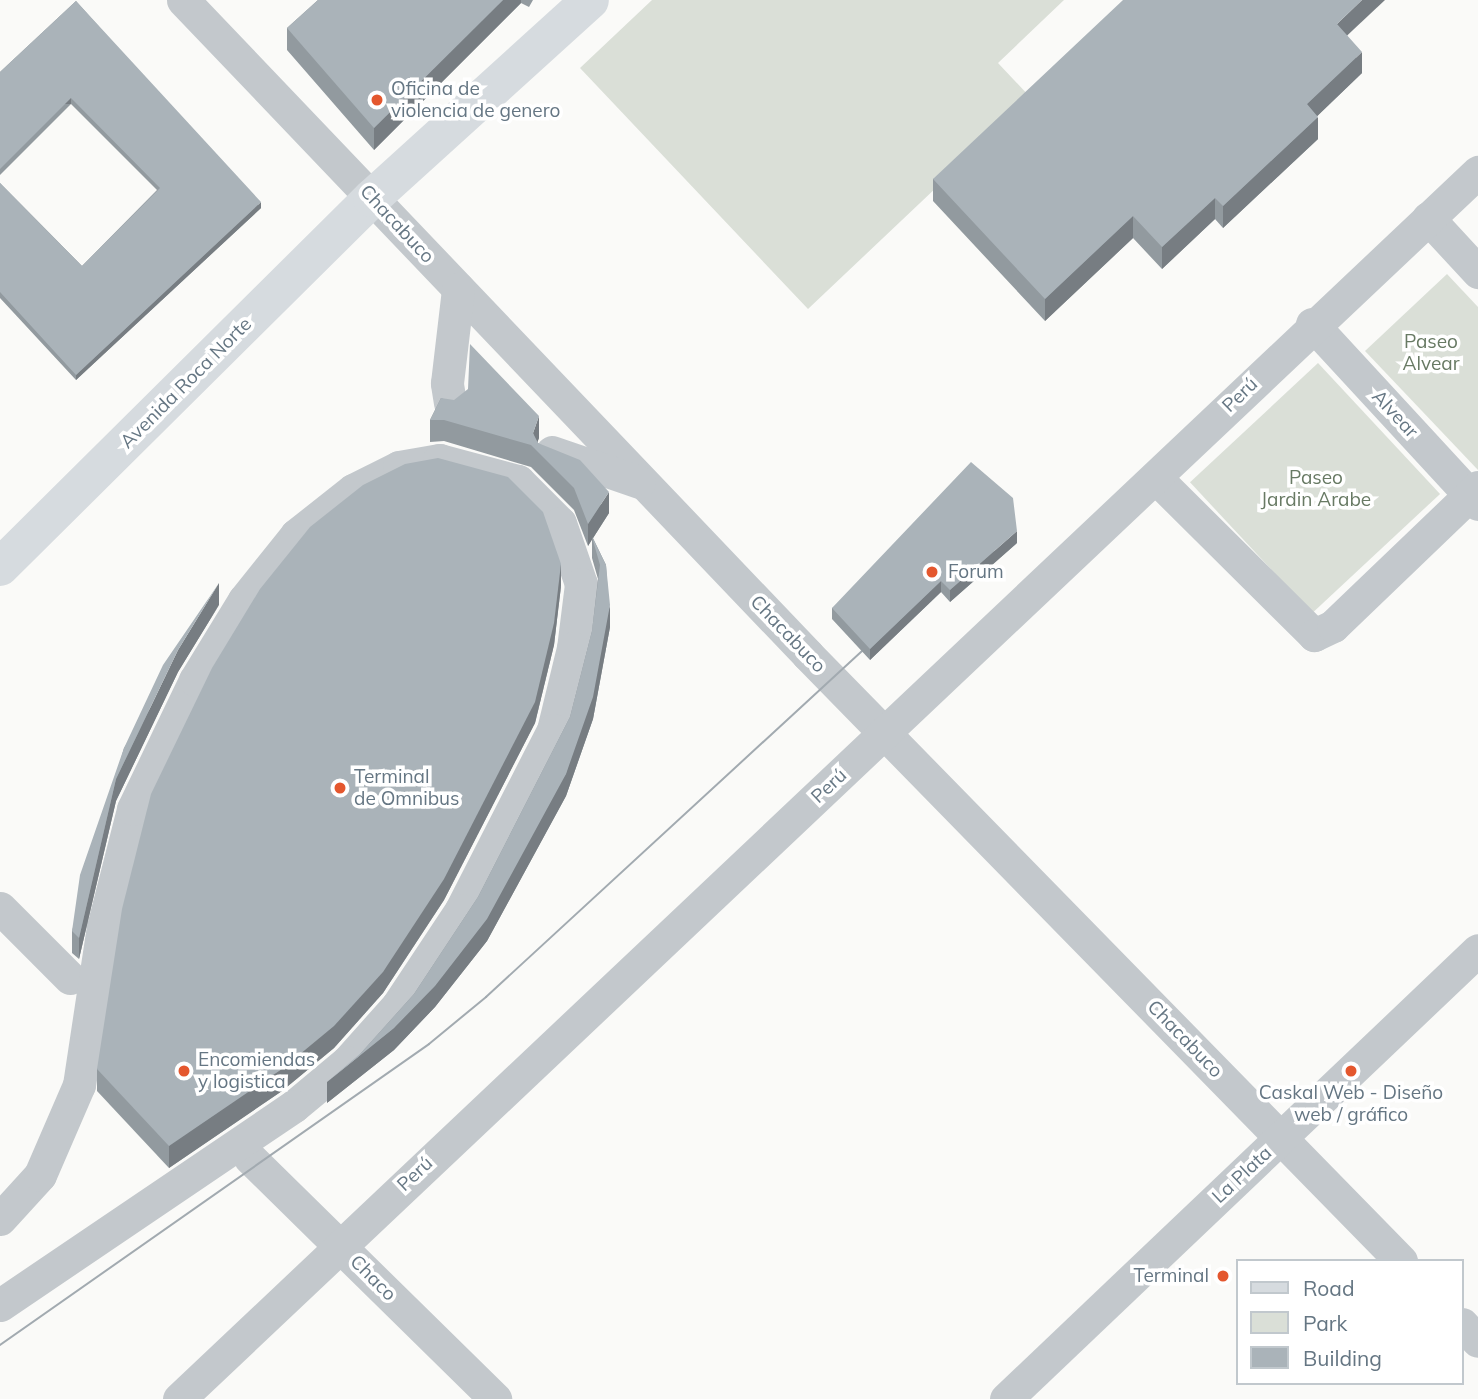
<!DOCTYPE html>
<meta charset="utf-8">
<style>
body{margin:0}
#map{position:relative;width:1478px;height:1399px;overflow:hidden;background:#fafaf8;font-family:Mulish,sans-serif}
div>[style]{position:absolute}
.green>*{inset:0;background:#dadfd7;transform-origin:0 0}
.minor>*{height:33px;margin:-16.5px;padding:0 16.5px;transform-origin:16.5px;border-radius:16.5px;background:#c3c8cc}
.major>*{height:38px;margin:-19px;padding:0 19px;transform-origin:19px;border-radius:19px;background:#d6dbdf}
.tram>*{height:2px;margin:-1px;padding:0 1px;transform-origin:1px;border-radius:1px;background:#a2aab0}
.wall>*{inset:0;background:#929a9f}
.shaded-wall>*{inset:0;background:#777d82;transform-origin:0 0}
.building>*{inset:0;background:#aab3b9}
.dots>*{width:19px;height:19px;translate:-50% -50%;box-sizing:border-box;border:4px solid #fff;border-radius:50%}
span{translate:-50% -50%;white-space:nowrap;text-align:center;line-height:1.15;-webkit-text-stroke:7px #fff;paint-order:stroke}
.poi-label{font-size:19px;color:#657683}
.left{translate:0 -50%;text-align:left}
.right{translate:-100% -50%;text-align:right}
.street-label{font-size:19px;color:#657683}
.park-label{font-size:19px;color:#687a64}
.legend{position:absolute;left:1236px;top:1259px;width:228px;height:126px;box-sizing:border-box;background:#fff;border:2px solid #c1c8cd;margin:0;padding:9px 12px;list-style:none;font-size:21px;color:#657683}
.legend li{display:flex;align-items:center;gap:14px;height:35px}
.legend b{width:35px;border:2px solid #c1c8cd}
</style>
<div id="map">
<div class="green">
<div style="clip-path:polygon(652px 0,1064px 0,998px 63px,1031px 98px,808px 309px,580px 68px)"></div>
<div style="clip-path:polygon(1447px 274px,1478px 307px,1478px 470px,1365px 351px)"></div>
<div style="left:1318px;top:363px;width:179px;height:175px;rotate:47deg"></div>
</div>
<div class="minor">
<div style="left:183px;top:0;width:905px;rotate:46.34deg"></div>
<div style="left:808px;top:655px;width:848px;rotate:45.62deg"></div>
<div style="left:1428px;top:218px;width:74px;rotate:47.2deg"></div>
<div style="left:1312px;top:324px;width:245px;rotate:47.3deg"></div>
<div style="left:450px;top:403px;width:20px;rotate:-99deg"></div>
<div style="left:447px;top:383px;width:95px;rotate:-83.3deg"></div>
<div style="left:552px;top:452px;width:92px;rotate:19deg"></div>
<div style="left:1156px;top:478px;width:223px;rotate:44.8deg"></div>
<div style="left:1314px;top:635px;width:21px;rotate:-25deg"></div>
<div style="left:1333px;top:626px;width:201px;rotate:-43.8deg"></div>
<div style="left:0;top:908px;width:99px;rotate:45deg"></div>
<div style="left:250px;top:1158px;width:344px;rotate:44.5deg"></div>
<div style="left:0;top:1219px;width:59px;rotate:-47.7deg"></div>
<div style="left:40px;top:1175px;width:98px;rotate:-66.6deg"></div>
<div style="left:79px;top:1085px;width:160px;rotate:-81.4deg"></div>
<div style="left:103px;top:927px;width:122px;rotate:-75.7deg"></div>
<div style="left:133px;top:809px;width:143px;rotate:-64.3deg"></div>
<div style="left:195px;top:680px;width:94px;rotate:-58.5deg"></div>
<div style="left:244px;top:600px;width:83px;rotate:-51.3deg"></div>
<div style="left:296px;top:535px;width:73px;rotate:-38.3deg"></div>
<div style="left:353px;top:490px;width:51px;rotate:-26.6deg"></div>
<div style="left:399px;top:467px;width:41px;rotate:-9.9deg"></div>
<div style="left:439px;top:460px;width:82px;rotate:14.9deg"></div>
<div style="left:518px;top:481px;width:59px;rotate:45deg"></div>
<div style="left:560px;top:523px;width:65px;rotate:71deg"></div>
<div style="left:581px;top:584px;width:64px;rotate:97.1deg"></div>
<div style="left:573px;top:648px;width:84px;rotate:103.7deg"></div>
<div style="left:553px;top:730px;width:202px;rotate:117.1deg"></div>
<div style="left:461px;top:910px;width:114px;rotate:123.6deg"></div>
<div style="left:398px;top:1005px;width:76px;rotate:131.8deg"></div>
<div style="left:347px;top:1062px;width:69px;rotate:140.3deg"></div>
<div style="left:294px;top:1106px;width:355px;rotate:145.9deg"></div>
<div style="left:1462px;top:1324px;width:23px;rotate:47deg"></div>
<div style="left:179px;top:1399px;width:1787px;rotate:-43.37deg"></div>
<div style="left:1006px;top:1399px;width:651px;rotate:-43.57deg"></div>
</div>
<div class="major">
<div style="left:0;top:567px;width:524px;rotate:-44.77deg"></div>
<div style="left:372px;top:198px;width:294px;rotate:-42.2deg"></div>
</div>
<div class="tram">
<div style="left:0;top:1345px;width:524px;rotate:-35.05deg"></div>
<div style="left:429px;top:1044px;width:74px;rotate:-39.5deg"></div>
<div style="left:486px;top:997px;width:511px;rotate:-42.62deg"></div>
</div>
<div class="wall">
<div style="clip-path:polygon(318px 0,533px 0,529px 7px,521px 3px,374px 150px,287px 50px,287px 28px)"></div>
<div style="clip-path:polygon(76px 1px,261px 208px,76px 380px,0 298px,0 183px,82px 266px,157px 190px,71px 104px,0 175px,0 72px)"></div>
<div style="clip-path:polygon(1347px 35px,1362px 73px,1317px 116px,1318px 139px,1223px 228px,1215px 219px,1162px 269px,1133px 238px,1045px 321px,933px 201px,933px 179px)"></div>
<div style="clip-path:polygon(441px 398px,539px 438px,537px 442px,609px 513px,593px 538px,606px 565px,610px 627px,593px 719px,566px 796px,487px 941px,435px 1007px,394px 1050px,327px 1103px,361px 1053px,414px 994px,478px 897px,570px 717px,592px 631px,598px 579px,592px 558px,592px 539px,588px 546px,574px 510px,531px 467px,444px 441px,430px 442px,430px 420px)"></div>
<div style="clip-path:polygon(1017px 543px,950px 602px,941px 592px,870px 660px,832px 619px,832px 608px)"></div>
<div style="clip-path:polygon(561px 586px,554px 645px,535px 723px,444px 900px,383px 993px,334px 1048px,282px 1091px,169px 1168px,97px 1091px,97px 1069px)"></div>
<div style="clip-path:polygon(219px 605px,178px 672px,116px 801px,79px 959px,72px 953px,72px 931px,124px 748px)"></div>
</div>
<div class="shaded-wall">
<div style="clip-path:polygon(503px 0,521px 0,521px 3px,374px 150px,374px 128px)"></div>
<div style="clip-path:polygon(1362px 0,1385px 0,1337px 45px,1337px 24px)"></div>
<div style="clip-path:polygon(1362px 52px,1362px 73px,1307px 126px,1307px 104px)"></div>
<div style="left:71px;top:98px;width:6px;height:100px;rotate:90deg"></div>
<div style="clip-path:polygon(1318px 117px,1318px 139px,1223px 228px,1223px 206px)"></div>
<div style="clip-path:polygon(1215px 198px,1215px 219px,1162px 269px,1162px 247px)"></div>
<div style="clip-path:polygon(261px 202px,261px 208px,76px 380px,76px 375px)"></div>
<div style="clip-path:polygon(1133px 216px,1133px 238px,1045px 321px,1045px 299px)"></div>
<div style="clip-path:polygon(539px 416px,539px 438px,535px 449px,533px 433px)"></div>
<div style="clip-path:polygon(609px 492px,609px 513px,588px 546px,588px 524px)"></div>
<div style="clip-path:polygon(1017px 531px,1017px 543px,950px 602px,950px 590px)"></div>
<div style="clip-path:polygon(561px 564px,561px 586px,554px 645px,535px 723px,444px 900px,383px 993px,334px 1048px,282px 1091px,169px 1168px,169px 1146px)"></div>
<div style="clip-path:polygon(941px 581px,941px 592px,870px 660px,870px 649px)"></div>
<div style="clip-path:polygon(219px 583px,219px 605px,178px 672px,116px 801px,79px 959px,79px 938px,116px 779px,178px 650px)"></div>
<div style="clip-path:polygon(610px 605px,610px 627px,593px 719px,566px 796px,487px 941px,435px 1007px,394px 1050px,327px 1103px,327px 1082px,394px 1028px,566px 774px)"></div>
</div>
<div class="building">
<div style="clip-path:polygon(318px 0,503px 0,374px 128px,287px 28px)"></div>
<div style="clip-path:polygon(1123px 0,1362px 0,1337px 24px,1362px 52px,1307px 104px,1318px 117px,1223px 206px,1215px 198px,1162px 247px,1133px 216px,1045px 299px,933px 179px)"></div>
<div style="clip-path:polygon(76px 1px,261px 202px,76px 375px,0 292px,0 183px,82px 266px,160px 188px,71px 98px,0 169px,0 72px)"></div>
<div style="clip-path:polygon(470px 344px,539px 416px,533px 433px,538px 443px,580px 460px,609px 492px,588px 524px,574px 488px,531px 445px,444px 420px,430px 420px,441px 398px,454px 400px,468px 389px)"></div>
<div style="clip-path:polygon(438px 458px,508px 477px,543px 512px,561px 564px,554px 623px,535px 702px,444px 879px,383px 972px,334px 1026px,282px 1069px,169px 1146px,97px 1069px,122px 909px,151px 794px,212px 668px,260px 589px,310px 527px,363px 485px,405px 464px)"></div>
<div style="clip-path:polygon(971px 462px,1013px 498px,1017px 531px,950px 590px,941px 581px,870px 649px,832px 608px)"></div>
<div style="clip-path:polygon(592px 537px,606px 565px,610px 605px,593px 697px,566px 774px,487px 919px,435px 986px,394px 1028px,327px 1082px,361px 1053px,414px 994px,478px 897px,570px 717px,592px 631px,600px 565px)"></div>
<div style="clip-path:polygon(219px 583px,178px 650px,116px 779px,79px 938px,72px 931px,80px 875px,124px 748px,163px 665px)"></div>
</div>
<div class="dots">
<div style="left:377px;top:100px;background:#e4572e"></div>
<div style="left:932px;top:572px;background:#e4572e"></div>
<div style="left:340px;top:788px;background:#e4572e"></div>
<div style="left:184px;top:1071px;background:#e4572e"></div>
<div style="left:1351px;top:1071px;background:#e4572e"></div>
<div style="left:1223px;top:1276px;background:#e4572e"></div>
</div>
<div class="poi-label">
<span class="left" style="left:391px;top:100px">Oficina de<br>violencia de genero</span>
<span class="left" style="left:948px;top:572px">Forum</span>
<span class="left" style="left:354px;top:788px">Terminal<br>de Omnibus</span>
<span class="left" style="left:198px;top:1071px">Encomiendas<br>y logistica</span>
<span style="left:1351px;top:1104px">Caskal Web - Diseño<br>web / gráfico</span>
<span class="right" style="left:1209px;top:1276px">Terminal</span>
</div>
<div class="street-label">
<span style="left:397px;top:224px;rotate:47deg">Chacabuco</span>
<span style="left:186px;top:383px;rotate:-45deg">Avenida Roca Norte</span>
<span style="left:1240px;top:395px;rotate:-44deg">Perú</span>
<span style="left:1395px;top:414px;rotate:47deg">Alvear</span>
<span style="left:788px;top:634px;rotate:46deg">Chacabuco</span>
<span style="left:829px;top:786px;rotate:-43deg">Perú</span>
<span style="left:1185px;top:1039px;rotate:46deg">Chacabuco</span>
<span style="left:415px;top:1174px;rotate:-43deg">Perú</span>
<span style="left:1242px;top:1175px;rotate:-43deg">La Plata</span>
<span style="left:373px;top:1278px;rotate:45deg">Chaco</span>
</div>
<div class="park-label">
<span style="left:1431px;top:353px">Paseo<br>Alvear</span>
<span style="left:1316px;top:489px">Paseo<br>Jardin Arabe</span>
</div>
<ul class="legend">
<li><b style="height:9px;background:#d6dbdf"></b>Road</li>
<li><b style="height:19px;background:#dadfd7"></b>Park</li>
<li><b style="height:19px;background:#aab3b9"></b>Building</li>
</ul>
</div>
